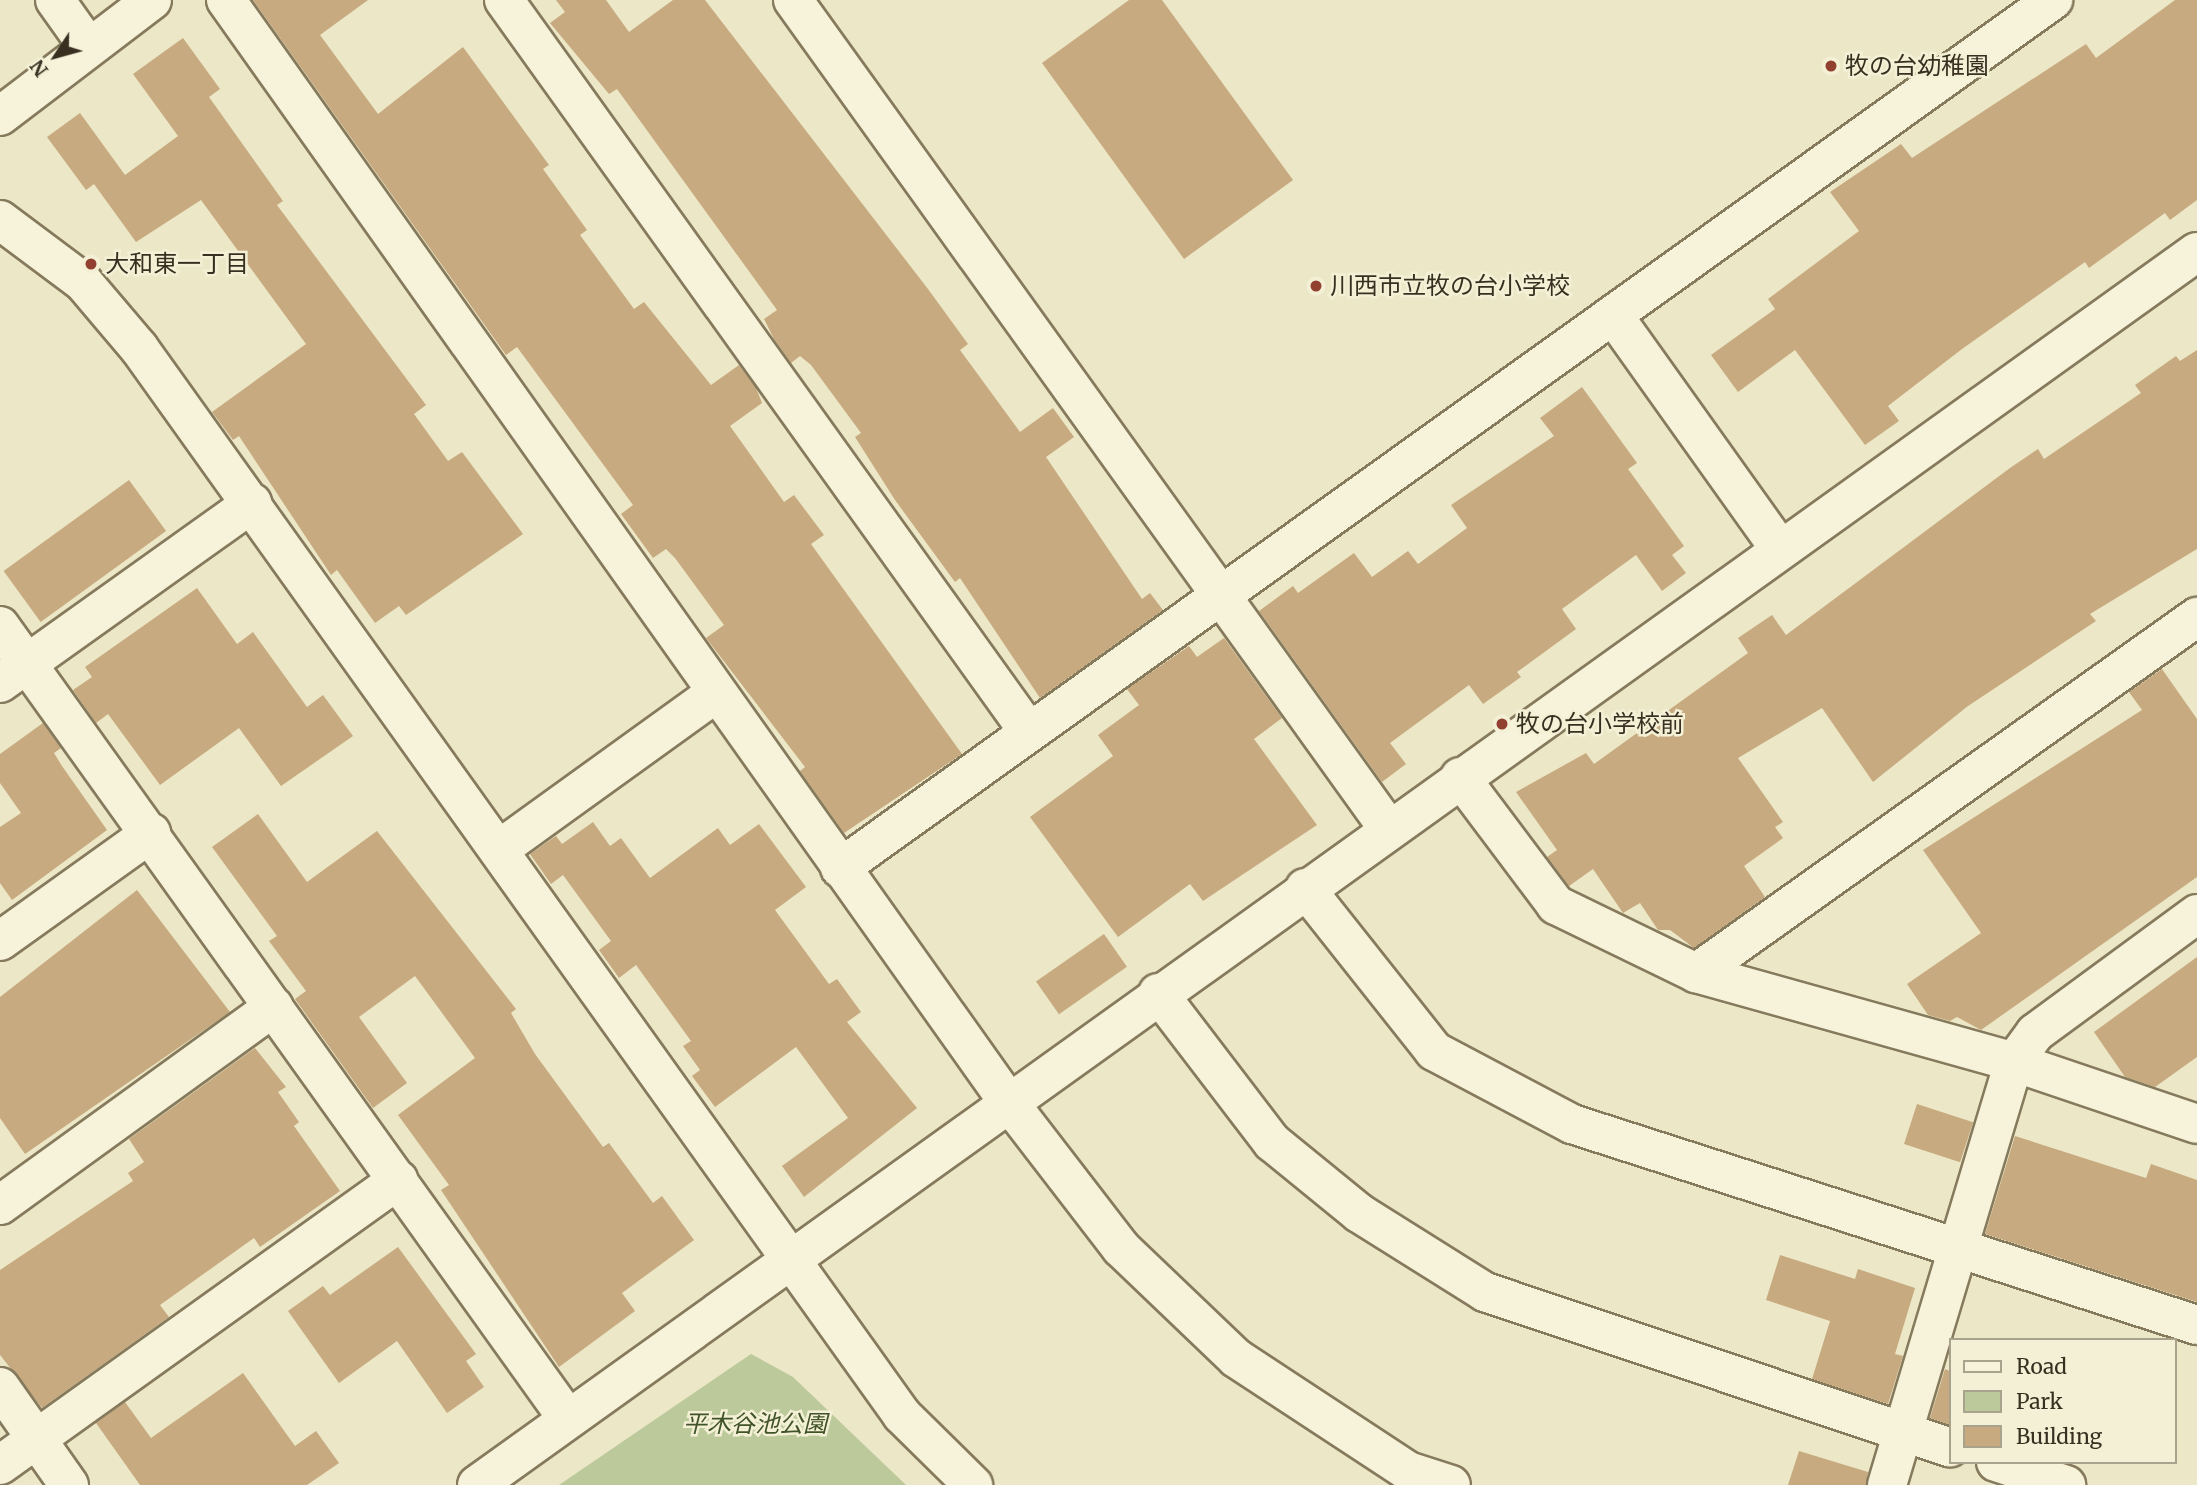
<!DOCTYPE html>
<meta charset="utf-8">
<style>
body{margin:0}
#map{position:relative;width:2197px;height:1485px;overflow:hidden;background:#ece7c7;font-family:Merriweather,"Noto Sans JP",serif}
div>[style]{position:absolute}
.green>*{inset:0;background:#bcc99b}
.building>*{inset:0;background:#c7aa7f;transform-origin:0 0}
.roads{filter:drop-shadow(2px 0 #867a5d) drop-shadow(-2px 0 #867a5d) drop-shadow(0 2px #867a5d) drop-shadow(0 -2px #867a5d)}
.minor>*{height:38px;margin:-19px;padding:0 19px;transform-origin:19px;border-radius:19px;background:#f7f3da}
.dots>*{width:19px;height:19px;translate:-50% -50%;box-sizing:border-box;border:4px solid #f4f0d6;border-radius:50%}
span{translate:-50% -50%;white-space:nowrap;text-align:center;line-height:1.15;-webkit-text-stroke:5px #f4f0d6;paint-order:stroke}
.poi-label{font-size:24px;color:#382f20}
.left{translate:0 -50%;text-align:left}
.park-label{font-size:24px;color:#415328;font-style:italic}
.legend{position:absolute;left:1949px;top:1338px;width:228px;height:126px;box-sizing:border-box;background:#f4f0d6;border:2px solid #a9a38d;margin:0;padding:9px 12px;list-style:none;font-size:21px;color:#382f20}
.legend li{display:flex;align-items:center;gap:14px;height:35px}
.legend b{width:35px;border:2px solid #a9a38d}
.north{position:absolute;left:21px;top:21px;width:70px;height:70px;-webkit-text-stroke:5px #f4f0d6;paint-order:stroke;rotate:234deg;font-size:19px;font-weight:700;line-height:28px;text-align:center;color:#382f20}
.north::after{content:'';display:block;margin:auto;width:24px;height:32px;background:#382f20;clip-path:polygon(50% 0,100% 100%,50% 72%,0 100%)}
</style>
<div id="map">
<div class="green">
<div style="clip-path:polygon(751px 1354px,793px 1377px,906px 1485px,559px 1485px)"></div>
</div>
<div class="building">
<div style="clip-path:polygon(253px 0,368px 0,320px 35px,378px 114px,463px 47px,549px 165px,543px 169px,587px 230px,580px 235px,634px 309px,644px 302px,711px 385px,739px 365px,756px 388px,762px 403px,730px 426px,784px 502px,794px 495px,824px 535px,811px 544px,962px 754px,844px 833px,800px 771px,805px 767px,706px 638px,724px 625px,675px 558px,666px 549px,653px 558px,621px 514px,633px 505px,517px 347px,506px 355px)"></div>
<div style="clip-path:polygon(556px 0,606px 0,629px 32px,673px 0,705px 0,928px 289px,968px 344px,960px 350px,1020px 432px,1053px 408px,1074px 437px,1046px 457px,1142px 599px,1150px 593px,1163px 610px,1040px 698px,960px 578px,955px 582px,895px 500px,855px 437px,861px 433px,811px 365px,800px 356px,791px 363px,774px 339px,764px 319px,777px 310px,617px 89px,609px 94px,550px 23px,565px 12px)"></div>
<div style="clip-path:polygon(1129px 0,1162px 0,1293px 180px,1184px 259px,1042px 63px)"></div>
<div style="clip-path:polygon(2175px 0,2197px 0,2197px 200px,2170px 220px,2165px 213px,2089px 268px,2085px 262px,1962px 349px,1888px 406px,1899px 421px,1865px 445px,1795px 350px,1738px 392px,1711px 355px,1775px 309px,1768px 299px,1859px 231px,1830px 192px,1901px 144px,1912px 158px,2086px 44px,2096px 58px)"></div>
<div style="clip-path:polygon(183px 38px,220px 89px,209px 97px,283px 201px,277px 205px,426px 405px,414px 414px,448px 461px,462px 452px,523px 534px,406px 615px,399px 606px,375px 623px,337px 570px,331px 575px,239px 436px,233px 440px,212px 412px,306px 344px,201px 200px,136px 242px,94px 184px,86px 190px,47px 137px,80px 113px,125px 175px,178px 136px,133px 74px)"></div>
<div style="clip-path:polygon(2197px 350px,2197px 549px,2090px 614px,2096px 621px,1968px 706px,1873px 782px,1822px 708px,1738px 758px,1783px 822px,1775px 827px,1783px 838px,1744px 866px,1765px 897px,1694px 948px,1670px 930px,1658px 930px,1640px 903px,1623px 913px,1593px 869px,1569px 886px,1547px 857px,1557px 850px,1516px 792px,1586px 753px,1594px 764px,1748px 653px,1738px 638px,1772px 615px,1786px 635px,2010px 468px,2038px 449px,2044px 459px,2141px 393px,2135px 385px,2176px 356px,2180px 361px)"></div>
<div style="clip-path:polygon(1582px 387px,1637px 463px,1628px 469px,1684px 546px,1672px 555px,1686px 573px,1662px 591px,1636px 555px,1562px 609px,1576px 629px,1517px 672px,1521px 677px,1483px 704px,1469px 685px,1390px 743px,1406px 764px,1382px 782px,1259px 611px,1293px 586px,1298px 593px,1354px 553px,1372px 577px,1408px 551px,1418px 564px,1467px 528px,1451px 505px,1554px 436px,1540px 418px)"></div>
<div style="left:129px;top:480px;width:63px;height:155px;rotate:54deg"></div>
<div style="clip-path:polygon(197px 588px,237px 644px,253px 632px,307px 707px,323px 695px,353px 736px,281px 786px,239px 728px,160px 785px,108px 714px,96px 723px,73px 690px,92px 677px,85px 667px)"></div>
<div style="clip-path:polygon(1224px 638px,1282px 718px,1254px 739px,1317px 825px,1203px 901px,1190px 884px,1118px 937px,1030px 817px,1113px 756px,1098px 735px,1139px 705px,1127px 689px,1189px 646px,1197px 657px)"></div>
<div style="clip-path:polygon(2162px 669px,2197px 719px,2197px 877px,1981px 1030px,1957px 1017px,1950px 1021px,1928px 1015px,1907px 984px,1981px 933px,1923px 850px,2142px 710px,2129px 692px)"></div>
<div style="clip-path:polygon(43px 723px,61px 748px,54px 753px,62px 766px,107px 830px,12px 900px,0 883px,0 827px,21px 813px,0 783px,0 754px)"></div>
<div style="clip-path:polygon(258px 814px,307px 882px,377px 831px,516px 1009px,511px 1013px,535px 1054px,603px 1147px,609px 1143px,653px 1203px,662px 1196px,694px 1240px,622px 1293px,635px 1311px,559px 1367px,441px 1190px,449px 1185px,398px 1115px,475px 1058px,415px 976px,359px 1017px,407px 1083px,373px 1108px,295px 999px,306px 991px,269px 941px,277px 936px,212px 847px)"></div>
<div style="clip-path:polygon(593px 822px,610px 846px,621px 838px,650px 878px,718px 828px,730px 845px,759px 824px,806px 887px,775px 910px,829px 984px,837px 979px,861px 1012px,847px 1022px,917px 1108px,804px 1197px,782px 1166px,848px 1118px,796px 1047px,715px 1107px,692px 1076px,700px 1070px,683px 1046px,691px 1041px,636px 965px,619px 978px,599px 950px,611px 941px,563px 875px,551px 884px,530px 854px,556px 836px,562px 844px)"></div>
<div style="clip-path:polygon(137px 890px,230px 1012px,25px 1154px,0 1118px,0 997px)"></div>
<div style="left:1104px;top:934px;width:40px;height:83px;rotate:55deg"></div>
<div style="clip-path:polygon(2197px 957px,2197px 1057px,2155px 1087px,2125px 1077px,2094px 1032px)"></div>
<div style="clip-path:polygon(255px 1048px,286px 1087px,278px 1092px,299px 1122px,294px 1126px,340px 1191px,260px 1247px,254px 1238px,160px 1305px,169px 1317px,42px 1408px,0 1355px,0 1270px,133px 1181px,128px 1173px,144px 1162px,129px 1139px)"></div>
<div style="left:1917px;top:1104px;width:59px;height:42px;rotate:18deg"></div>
<div style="clip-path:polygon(2015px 1136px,2146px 1178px,2151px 1164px,2197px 1180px,2197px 1302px,1985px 1234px)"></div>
<div style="clip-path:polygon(398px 1247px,476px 1354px,466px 1361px,484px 1387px,447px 1413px,397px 1341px,339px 1383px,288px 1311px,323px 1286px,330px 1295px)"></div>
<div style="clip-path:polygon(1780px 1255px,1855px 1279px,1858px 1269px,1915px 1288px,1895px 1354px,1903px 1356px,1888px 1404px,1812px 1379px,1830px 1321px,1766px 1300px)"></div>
<div style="clip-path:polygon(1945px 1369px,1950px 1371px,1950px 1425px,1930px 1418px)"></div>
<div style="clip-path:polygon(243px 1373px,295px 1446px,316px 1431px,339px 1463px,307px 1485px,140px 1485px,96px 1423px,125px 1402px,151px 1438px)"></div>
<div style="clip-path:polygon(1799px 1451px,1868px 1472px,1866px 1485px,1788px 1485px)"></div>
</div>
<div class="roads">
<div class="minor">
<div style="left:55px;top:0;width:55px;rotate:54.6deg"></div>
<div style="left:226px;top:0;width:1349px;rotate:54.63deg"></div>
<div style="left:1007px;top:1100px;width:187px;rotate:52.4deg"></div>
<div style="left:1121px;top:1248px;width:159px;rotate:43.7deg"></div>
<div style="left:1236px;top:1358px;width:206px;rotate:33.3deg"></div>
<div style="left:1408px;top:1471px;width:45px;rotate:18deg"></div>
<div style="left:504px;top:0;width:901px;rotate:54.35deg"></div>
<div style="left:793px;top:0;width:1020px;rotate:54.3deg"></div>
<div style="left:0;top:116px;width:191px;rotate:-37.3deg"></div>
<div style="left:0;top:220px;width:104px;rotate:36.8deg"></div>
<div style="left:83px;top:282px;width:87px;rotate:49.7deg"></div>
<div style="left:139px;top:348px;width:1312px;rotate:54.43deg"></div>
<div style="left:902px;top:1415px;width:100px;rotate:44.6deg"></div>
<div style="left:1613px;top:315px;width:287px;rotate:54.5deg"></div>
<div style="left:0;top:626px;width:975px;rotate:54.39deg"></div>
<div style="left:0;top:683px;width:310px;rotate:-35.5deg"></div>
<div style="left:1460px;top:777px;width:160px;rotate:53.1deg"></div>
<div style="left:1556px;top:905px;width:156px;rotate:25.9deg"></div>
<div style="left:1696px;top:973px;width:330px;rotate:15.6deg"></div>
<div style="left:2014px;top:1062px;width:193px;rotate:18.7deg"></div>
<div style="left:501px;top:848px;width:265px;rotate:-35.8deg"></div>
<div style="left:840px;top:868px;width:1492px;rotate:-35.59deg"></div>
<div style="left:1305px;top:888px;width:208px;rotate:51.6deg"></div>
<div style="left:1434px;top:1051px;width:156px;rotate:27.9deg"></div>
<div style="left:1572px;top:1124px;width:657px;rotate:17.83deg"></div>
<div style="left:0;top:941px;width:186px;rotate:-35.6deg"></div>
<div style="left:1696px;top:973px;width:615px;rotate:-35.4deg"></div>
<div style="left:1158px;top:993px;width:188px;rotate:52.6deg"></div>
<div style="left:1272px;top:1142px;width:112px;rotate:39.2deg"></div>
<div style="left:1359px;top:1213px;width:149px;rotate:32.1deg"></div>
<div style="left:1485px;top:1292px;width:490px;rotate:18.5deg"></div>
<div style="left:0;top:1205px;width:338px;rotate:-35.9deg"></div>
<div style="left:0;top:1387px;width:120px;rotate:54.9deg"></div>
<div style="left:1996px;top:1462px;width:74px;rotate:18.2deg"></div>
<div style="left:0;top:1465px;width:490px;rotate:-35.6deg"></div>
<div style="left:477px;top:1485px;width:2116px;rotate:-35.64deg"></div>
<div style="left:1887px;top:1485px;width:442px;rotate:-73.3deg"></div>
<div style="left:2014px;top:1062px;width:36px;rotate:-54deg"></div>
<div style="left:2035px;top:1033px;width:201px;rotate:-36.3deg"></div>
</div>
</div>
<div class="dots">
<div style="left:1831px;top:66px;background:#924131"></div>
<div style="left:91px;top:264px;background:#924131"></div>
<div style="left:1316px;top:286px;background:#924131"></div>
<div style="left:1502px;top:724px;background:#924131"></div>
</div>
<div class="poi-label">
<span class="left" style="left:1845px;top:66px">牧の台幼稚園</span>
<span class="left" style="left:105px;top:264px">大和東一丁目</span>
<span class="left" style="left:1330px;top:286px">川西市立牧の台小学校</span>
<span class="left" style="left:1516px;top:724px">牧の台小学校前</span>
</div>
<div class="park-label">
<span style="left:755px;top:1424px">平木谷池公園</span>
</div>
<ul class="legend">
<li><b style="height:9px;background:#f7f3da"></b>Road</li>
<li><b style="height:19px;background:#bcc99b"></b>Park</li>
<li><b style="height:19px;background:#c7aa7f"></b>Building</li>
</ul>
<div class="north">N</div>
</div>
